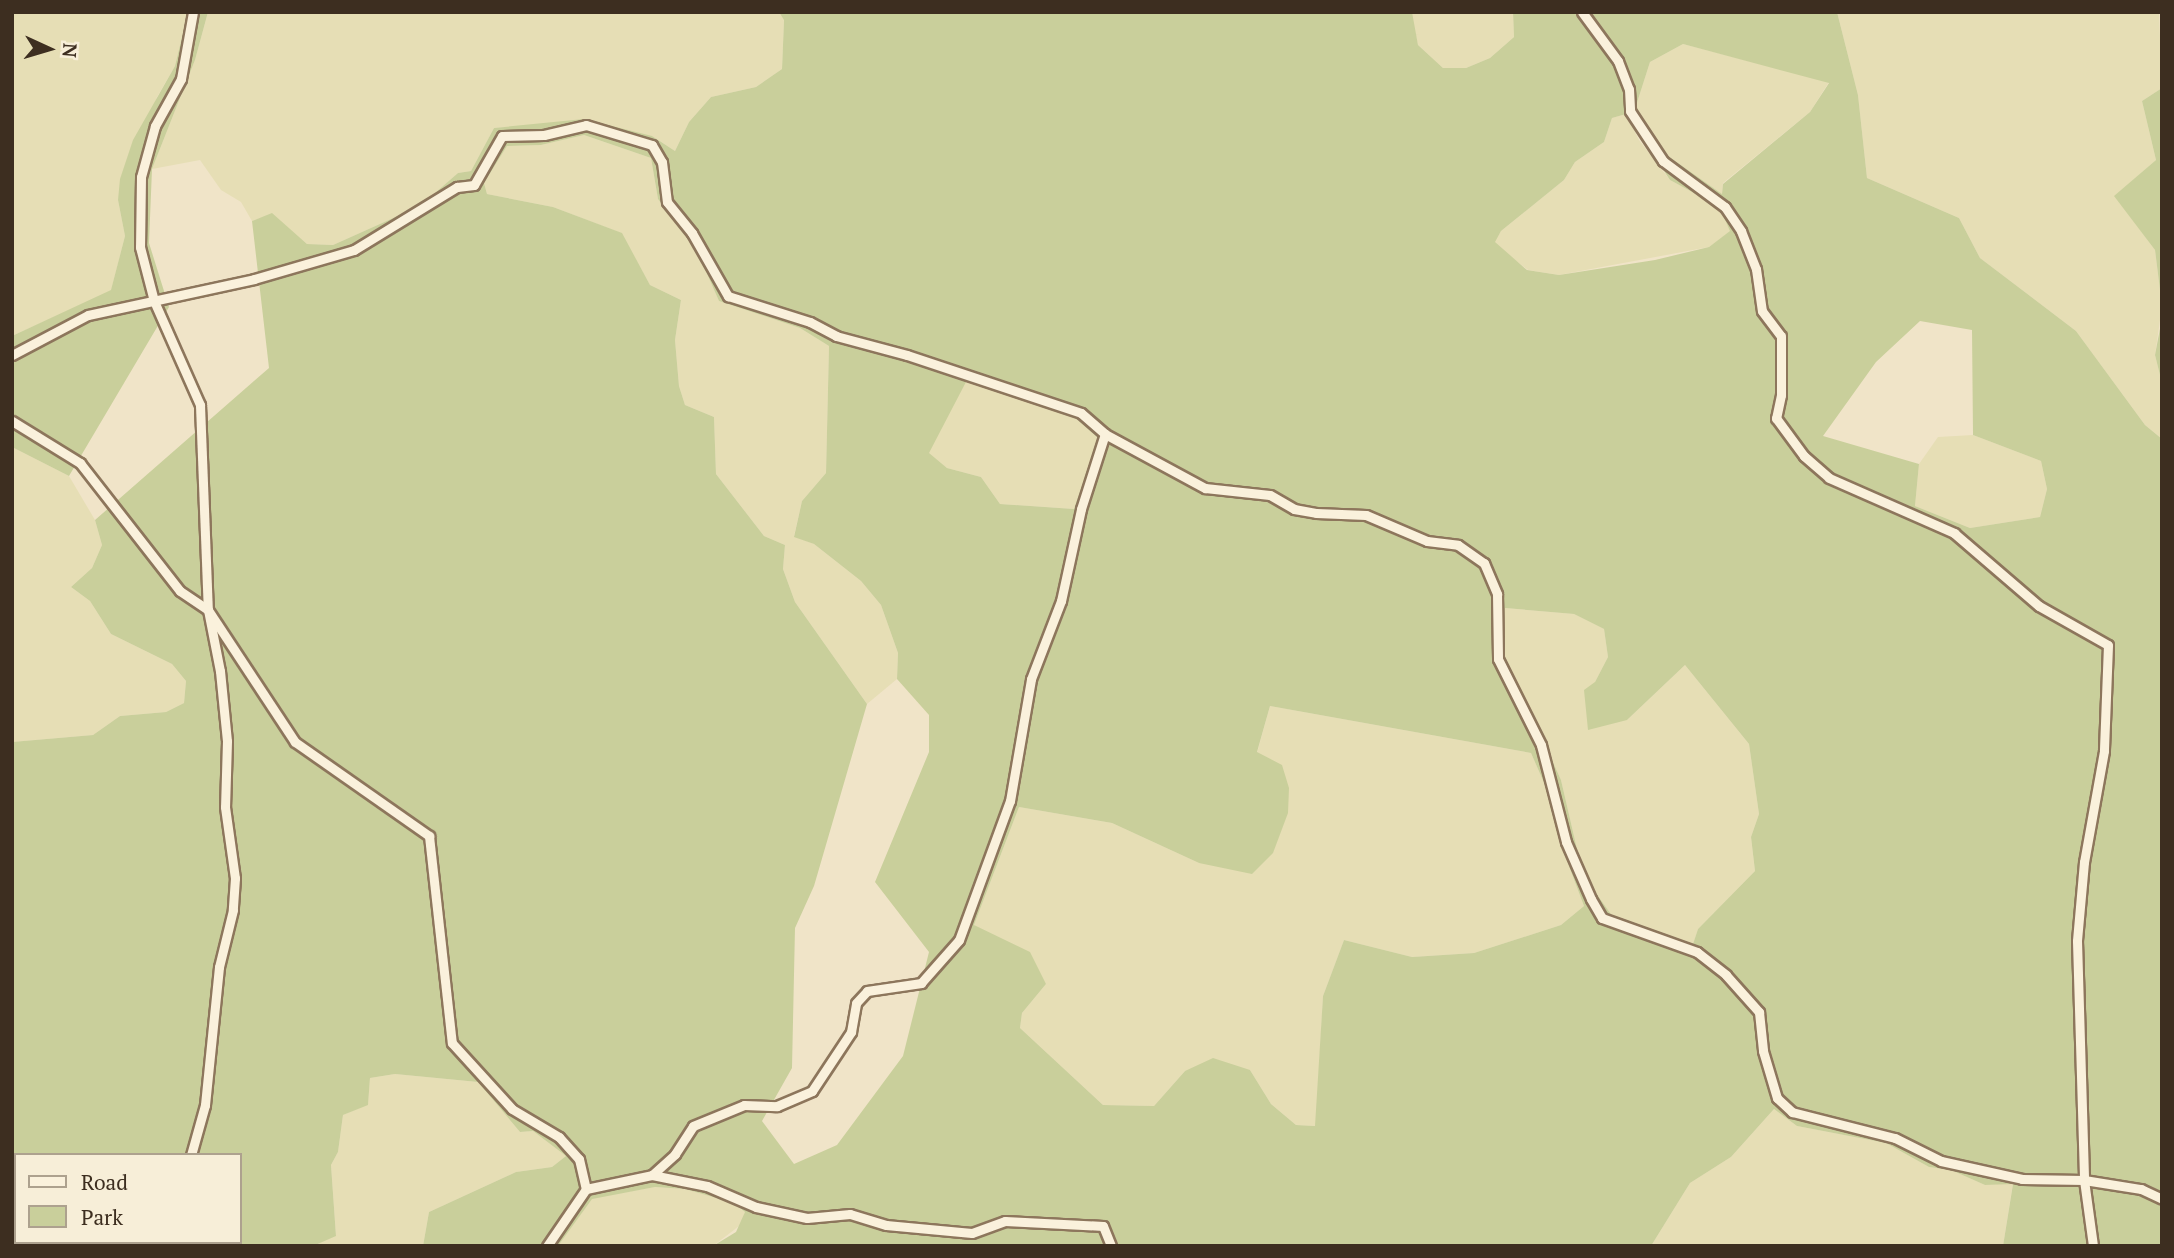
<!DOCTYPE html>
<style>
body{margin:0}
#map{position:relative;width:2174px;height:1258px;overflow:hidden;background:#f0e4c8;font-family:"PT Serif",serif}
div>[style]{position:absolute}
.farmland>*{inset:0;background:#e6deb5}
.green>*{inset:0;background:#c9cf9b}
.roads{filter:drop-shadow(2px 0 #8d765c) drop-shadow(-2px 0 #8d765c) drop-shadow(0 2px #8d765c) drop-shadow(0 -2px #8d765c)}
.street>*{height:9px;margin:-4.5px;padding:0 4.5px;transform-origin:4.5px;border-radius:4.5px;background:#faf1dc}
span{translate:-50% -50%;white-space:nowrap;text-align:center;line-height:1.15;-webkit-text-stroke:5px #f7eed8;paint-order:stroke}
.frame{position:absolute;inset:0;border:14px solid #3d2e20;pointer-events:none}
.legend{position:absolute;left:14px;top:1153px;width:228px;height:91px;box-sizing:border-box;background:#f7eed8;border:2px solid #ada18e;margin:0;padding:9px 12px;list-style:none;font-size:21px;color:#3d2e20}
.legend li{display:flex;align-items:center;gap:14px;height:35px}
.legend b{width:35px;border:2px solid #ada18e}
.north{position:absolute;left:14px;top:14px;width:70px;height:70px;-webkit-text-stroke:5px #f7eed8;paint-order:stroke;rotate:94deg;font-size:19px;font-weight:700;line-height:28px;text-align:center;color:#3d2e20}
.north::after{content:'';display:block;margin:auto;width:24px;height:32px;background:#3d2e20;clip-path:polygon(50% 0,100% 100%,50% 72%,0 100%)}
</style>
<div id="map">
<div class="farmland">
<div style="clip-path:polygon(12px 12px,188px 12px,175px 66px,157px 97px,118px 200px,125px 236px,111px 291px,12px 336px)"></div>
<div style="clip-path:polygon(208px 12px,779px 12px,784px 19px,782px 69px,756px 87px,711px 97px,689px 122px,675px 151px,652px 136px,529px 126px,494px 128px,471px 171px,458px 173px,420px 206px,333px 245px,307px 244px,272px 214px,252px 221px,241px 202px,221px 190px,200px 160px,152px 169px,195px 60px)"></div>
<div style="clip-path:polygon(1513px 12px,1514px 37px,1490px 58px,1466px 68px,1443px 68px,1418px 45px,1411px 14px)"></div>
<div style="clip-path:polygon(1837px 12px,2159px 12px,2162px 88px,2142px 101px,2156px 160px,2115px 196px,2155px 250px,2162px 306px,2155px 355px,2162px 383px,2162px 439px,2145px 425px,2076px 331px,1980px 258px,1959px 218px,1867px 178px,1858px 95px)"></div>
<div style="clip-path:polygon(1683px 44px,1829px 82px,1810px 112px,1723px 183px,1722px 194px,1661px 151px,1635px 109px,1650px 62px)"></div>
<div style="clip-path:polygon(1626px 114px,1639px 140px,1670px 180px,1705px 199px,1723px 215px,1731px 231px,1709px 247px,1559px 275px,1528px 270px,1498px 247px,1494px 242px,1501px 231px,1564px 180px,1575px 162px,1604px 142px,1612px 118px)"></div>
<div style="clip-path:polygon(584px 135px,651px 158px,658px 199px,697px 251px,719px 301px,800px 328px,829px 346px,826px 473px,802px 501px,794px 536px,814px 544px,861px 581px,881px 605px,898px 653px,897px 679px,867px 704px,795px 602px,783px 569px,785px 545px,764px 536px,716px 474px,714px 417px,685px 405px,679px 386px,675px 340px,681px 300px,650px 285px,621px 233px,553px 207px,487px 194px,484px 183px,507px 146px,541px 145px)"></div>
<div style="clip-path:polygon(966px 380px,1073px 416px,1098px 438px,1075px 509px,1000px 504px,981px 477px,947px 468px,928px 453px)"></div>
<div style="clip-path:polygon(1973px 435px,2041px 461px,2047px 489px,2040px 517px,1970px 528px,1915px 506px,1919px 464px,1938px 437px)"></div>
<div style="clip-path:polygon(12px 447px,69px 476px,95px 520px,102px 545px,92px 568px,71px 587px,90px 601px,111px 634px,172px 664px,186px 681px,184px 703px,166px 712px,120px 716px,93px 735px,12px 742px)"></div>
<div style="clip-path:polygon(1505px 608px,1574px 614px,1604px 629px,1608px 657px,1595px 682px,1627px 720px,1685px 665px,1749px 744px,1759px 814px,1751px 837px,1755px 871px,1698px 929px,1693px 944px,1613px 917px,1583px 875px,1561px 780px,1503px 652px)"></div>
<div style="clip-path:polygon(1270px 706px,1531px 753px,1552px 801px,1561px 845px,1584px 906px,1561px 925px,1474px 953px,1412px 957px,1344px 940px,1323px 996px,1316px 1126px,1296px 1125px,1271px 1104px,1250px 1070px,1185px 1071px,1154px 1106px,1103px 1105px,1020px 1028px,1022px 1013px,1046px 984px,974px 925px,1019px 807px,1112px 823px,1199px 863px,1257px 753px)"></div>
<div style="clip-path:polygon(395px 1074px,478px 1082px,520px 1132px,533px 1131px,566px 1156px,552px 1167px,516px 1172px,429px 1212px,423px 1246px,313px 1246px,336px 1235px,331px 1165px,338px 1152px,343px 1115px,368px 1104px,370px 1078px)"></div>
<div style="clip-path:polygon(1774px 1109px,1797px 1126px,1886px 1143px,1929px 1167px,1951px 1170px,1985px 1185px,2013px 1183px,2003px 1246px,1651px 1246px,1690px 1183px,1731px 1157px)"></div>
<div style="clip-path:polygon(655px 1187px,685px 1189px,734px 1203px,745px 1212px,743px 1223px,713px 1246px,558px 1246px,592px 1198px)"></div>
</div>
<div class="green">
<div style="clip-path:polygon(188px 12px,208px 12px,195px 60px,152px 169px,149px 243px,169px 307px,69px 476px,12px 447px,12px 336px,111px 290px,125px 236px,118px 200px,120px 179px,133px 140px,175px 66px)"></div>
<div style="clip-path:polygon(evenodd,779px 12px,1412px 12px,1418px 45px,1443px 68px,1466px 68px,1490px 58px,1514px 37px,1513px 12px,1837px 12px,1858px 95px,1867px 178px,1959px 218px,1980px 258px,2076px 331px,2145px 425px,2162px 439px,2162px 1246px,2003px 1246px,2013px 1184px,1985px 1185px,1951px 1170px,1929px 1167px,1886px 1143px,1797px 1126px,1774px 1109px,1731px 1157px,1690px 1183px,1651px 1246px,713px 1246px,736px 1232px,745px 1212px,734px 1203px,685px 1189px,655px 1187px,592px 1199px,558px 1246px,423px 1246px,429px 1212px,516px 1172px,552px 1167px,566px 1156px,533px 1131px,520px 1132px,478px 1082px,395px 1074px,370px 1078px,368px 1105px,343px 1115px,338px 1152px,331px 1165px,336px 1236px,313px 1246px,12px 1246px,12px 742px,93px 735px,120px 716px,166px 712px,184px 703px,186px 681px,172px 664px,111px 634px,90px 601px,71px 587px,92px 568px,102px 545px,95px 520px,269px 368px,252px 221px,272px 213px,307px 244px,333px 245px,420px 206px,458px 173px,471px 171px,494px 128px,584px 119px,652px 136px,675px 151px,689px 122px,711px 97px,756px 87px,782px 69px,784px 20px,779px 12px,1683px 44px,1829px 83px,1810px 112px,1723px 184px,1722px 194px,1661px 151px,1635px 109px,1650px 62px,1683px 44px,779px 12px,1626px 114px,1670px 180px,1705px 199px,1723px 215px,1730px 231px,1709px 247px,1655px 260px,1559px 275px,1527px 270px,1495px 242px,1501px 231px,1564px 180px,1575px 162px,1604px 142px,1612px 118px,1626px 114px,779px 12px,584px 135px,651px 158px,658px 199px,697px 251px,719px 301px,800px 328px,829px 346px,826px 473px,802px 501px,794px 537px,814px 544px,861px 581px,881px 605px,898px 653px,897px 679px,929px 715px,929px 752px,875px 882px,929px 952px,903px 1056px,837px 1145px,794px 1164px,762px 1121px,792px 1068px,795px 928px,814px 886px,867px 704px,795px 602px,783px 569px,785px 545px,764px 536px,716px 474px,714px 417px,685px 405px,679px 386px,675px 340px,681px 300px,650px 285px,622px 233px,553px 207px,487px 194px,484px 183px,507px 146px,541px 145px,584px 135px,779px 12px,1920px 321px,1972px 330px,1973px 435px,2041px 461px,2047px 489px,2040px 517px,1970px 528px,1915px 506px,1919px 464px,1823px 436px,1876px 362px,1920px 321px,779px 12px,967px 380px,1073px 416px,1098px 438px,1074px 509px,1000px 504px,981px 477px,947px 468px,929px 453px,967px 380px,779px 12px,1505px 608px,1574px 614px,1604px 629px,1608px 657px,1595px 682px,1584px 690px,1588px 730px,1627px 720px,1685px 665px,1749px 744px,1759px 814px,1751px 837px,1755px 871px,1698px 929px,1693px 944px,1613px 917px,1583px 875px,1561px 780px,1503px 652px,1505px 608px,779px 12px,1270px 706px,1531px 753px,1552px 801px,1561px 845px,1584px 906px,1561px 925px,1474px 953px,1412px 957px,1344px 940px,1323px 996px,1315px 1126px,1296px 1125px,1271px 1104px,1250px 1070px,1213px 1058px,1185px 1071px,1154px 1106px,1103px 1105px,1020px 1028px,1022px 1013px,1046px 984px,1030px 952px,974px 925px,1019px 807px,1112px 823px,1199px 863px,1252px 874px,1273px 853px,1288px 813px,1289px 788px,1282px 765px,1257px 752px,1270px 706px,779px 12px,16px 1155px,240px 1155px,240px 1242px,16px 1242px,16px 1155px)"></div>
<div style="clip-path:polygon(2162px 88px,2162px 306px,2155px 250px,2114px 196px,2156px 160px,2142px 101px)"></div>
<div style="clip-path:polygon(2162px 318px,2162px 383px,2155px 355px)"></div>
</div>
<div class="roads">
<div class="street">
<div style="left:193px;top:12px;width:68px;rotate:100.2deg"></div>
<div style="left:181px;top:79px;width:54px;rotate:119deg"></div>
<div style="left:155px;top:126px;width:53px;rotate:105.4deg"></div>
<div style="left:141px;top:177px;width:70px;rotate:90.8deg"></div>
<div style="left:140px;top:247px;width:56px;rotate:75.5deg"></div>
<div style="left:154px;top:301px;width:114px;rotate:66.1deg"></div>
<div style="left:200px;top:405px;width:205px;rotate:87.8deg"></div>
<div style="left:208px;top:610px;width:158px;rotate:56.6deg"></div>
<div style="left:295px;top:742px;width:164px;rotate:35deg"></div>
<div style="left:429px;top:836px;width:208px;rotate:83.7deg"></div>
<div style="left:452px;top:1043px;width:89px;rotate:47.7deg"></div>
<div style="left:512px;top:1109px;width:55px;rotate:30.8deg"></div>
<div style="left:559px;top:1137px;width:30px;rotate:48deg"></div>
<div style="left:579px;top:1159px;width:31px;rotate:77deg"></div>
<div style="left:586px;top:1189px;width:69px;rotate:124.4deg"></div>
<div style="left:1582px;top:12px;width:61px;rotate:53.7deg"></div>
<div style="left:1618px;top:61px;width:30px;rotate:69deg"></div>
<div style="left:1629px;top:89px;width:22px;rotate:87deg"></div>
<div style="left:1630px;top:111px;width:60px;rotate:56.6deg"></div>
<div style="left:1663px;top:161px;width:77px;rotate:36.6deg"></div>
<div style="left:1725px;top:207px;width:29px;rotate:56deg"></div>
<div style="left:1741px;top:231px;width:41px;rotate:68.5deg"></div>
<div style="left:1756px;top:269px;width:42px;rotate:81.9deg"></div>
<div style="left:1762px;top:311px;width:31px;rotate:53deg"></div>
<div style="left:1781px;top:336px;width:59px;rotate:90deg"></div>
<div style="left:1781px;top:395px;width:24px;rotate:102deg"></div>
<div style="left:1776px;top:418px;width:47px;rotate:53.6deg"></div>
<div style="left:1804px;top:456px;width:33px;rotate:41deg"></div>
<div style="left:1829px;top:478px;width:137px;rotate:23.7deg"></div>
<div style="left:1954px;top:533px;width:112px;rotate:40.7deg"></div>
<div style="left:2039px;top:606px;width:79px;rotate:29.5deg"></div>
<div style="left:2108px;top:645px;width:106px;rotate:92.2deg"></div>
<div style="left:2104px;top:751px;width:113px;rotate:100.2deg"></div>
<div style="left:2084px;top:862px;width:79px;rotate:95.1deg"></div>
<div style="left:2077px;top:941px;width:239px;rotate:88.3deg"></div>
<div style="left:2084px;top:1180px;width:67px;rotate:82.2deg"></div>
<div style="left:12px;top:355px;width:86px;rotate:-27.8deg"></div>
<div style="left:88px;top:315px;width:170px;rotate:-12.2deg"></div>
<div style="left:254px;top:279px;width:104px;rotate:-16.2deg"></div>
<div style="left:354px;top:250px;width:121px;rotate:-31.5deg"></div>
<div style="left:457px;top:187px;width:17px;rotate:-7deg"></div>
<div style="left:474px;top:185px;width:56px;rotate:-60.3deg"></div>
<div style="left:502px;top:136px;width:42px;rotate:-1.4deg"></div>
<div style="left:544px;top:135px;width:43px;rotate:-13.4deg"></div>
<div style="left:586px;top:125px;width:69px;rotate:16.9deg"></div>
<div style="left:652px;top:145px;width:20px;rotate:60deg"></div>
<div style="left:662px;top:162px;width:40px;rotate:82.9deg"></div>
<div style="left:667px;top:202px;width:40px;rotate:51deg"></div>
<div style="left:692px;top:233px;width:73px;rotate:60.3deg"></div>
<div style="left:728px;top:296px;width:86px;rotate:17.6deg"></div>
<div style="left:810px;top:322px;width:30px;rotate:28deg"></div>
<div style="left:836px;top:336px;width:73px;rotate:15deg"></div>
<div style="left:907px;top:355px;width:183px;rotate:18.4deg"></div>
<div style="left:1081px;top:413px;width:32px;rotate:41deg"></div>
<div style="left:1105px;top:434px;width:114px;rotate:28.4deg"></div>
<div style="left:1205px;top:488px;width:65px;rotate:6.1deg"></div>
<div style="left:1270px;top:495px;width:28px;rotate:30deg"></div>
<div style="left:1294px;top:509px;width:22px;rotate:10deg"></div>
<div style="left:1316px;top:513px;width:50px;rotate:2.3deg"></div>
<div style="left:1366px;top:515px;width:66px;rotate:23.1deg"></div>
<div style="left:1427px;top:541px;width:31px;rotate:7deg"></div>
<div style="left:1458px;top:545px;width:32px;rotate:35deg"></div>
<div style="left:1484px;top:563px;width:34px;rotate:67deg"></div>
<div style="left:1497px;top:594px;width:65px;rotate:89.1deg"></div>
<div style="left:1498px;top:659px;width:96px;rotate:63.4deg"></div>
<div style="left:1541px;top:745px;width:100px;rotate:75.5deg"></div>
<div style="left:1566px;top:842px;width:62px;rotate:66.3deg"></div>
<div style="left:1591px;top:899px;width:22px;rotate:60deg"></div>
<div style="left:1602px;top:918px;width:101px;rotate:19.7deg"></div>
<div style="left:1697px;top:952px;width:37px;rotate:38deg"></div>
<div style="left:1726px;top:975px;width:50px;rotate:48.3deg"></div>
<div style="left:1759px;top:1012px;width:39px;rotate:84deg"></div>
<div style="left:1763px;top:1051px;width:49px;rotate:73.4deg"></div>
<div style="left:1777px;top:1098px;width:21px;rotate:43deg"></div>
<div style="left:1792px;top:1112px;width:106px;rotate:14.2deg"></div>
<div style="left:1895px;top:1138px;width:51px;rotate:26.6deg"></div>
<div style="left:1941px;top:1161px;width:83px;rotate:12.5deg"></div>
<div style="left:2022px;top:1179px;width:62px;rotate:0.9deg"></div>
<div style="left:2084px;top:1180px;width:58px;rotate:9deg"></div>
<div style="left:2141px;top:1189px;width:23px;rotate:25deg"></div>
<div style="left:12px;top:421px;width:80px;rotate:31.7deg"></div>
<div style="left:80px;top:463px;width:162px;rotate:52deg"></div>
<div style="left:180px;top:591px;width:34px;rotate:34deg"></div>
<div style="left:208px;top:610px;width:62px;rotate:78.9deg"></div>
<div style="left:220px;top:671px;width:70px;rotate:84.3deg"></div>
<div style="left:227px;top:741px;width:66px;rotate:91.7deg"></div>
<div style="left:225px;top:807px;width:72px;rotate:82deg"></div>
<div style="left:235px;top:878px;width:32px;rotate:94deg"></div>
<div style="left:233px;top:910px;width:59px;rotate:103.8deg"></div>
<div style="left:219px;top:967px;width:139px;rotate:95.8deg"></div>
<div style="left:205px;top:1105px;width:52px;rotate:105.6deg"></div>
<div style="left:652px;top:1175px;width:56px;rotate:11.3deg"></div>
<div style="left:707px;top:1186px;width:53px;rotate:23.2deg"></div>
<div style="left:756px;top:1207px;width:52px;rotate:12.2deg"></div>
<div style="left:807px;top:1218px;width:43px;rotate:-5.3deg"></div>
<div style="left:850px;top:1214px;width:38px;rotate:17deg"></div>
<div style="left:886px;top:1225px;width:86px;rotate:5.3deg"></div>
<div style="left:972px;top:1233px;width:35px;rotate:-20deg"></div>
<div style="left:1005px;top:1221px;width:98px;rotate:2.9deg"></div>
<div style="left:1103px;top:1226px;width:22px;rotate:68deg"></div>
<div style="left:586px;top:1189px;width:67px;rotate:-12deg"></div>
<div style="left:652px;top:1175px;width:31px;rotate:-42deg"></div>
<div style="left:675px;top:1154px;width:33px;rotate:-57deg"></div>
<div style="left:693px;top:1126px;width:55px;rotate:-22.4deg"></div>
<div style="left:744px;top:1105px;width:33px;rotate:2deg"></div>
<div style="left:777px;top:1106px;width:38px;rotate:-23deg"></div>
<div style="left:812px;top:1091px;width:71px;rotate:-56.5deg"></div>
<div style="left:851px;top:1032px;width:29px;rotate:-80deg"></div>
<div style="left:856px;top:1003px;width:16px;rotate:-47deg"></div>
<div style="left:867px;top:991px;width:55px;rotate:-8.4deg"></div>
<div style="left:921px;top:983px;width:57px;rotate:-48.5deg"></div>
<div style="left:959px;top:940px;width:148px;rotate:-69.9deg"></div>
<div style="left:1010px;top:801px;width:124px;rotate:-80.2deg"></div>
<div style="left:1031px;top:679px;width:84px;rotate:-69deg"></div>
<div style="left:1061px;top:601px;width:94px;rotate:-77.7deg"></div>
<div style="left:1081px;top:509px;width:79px;rotate:-72.3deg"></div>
<div style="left:175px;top:1246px;width:4px;rotate:-76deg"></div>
</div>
</div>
<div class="frame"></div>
<ul class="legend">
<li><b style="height:9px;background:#faf1dc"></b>Road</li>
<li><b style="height:19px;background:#c9cf9b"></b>Park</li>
</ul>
<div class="north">N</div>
</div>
